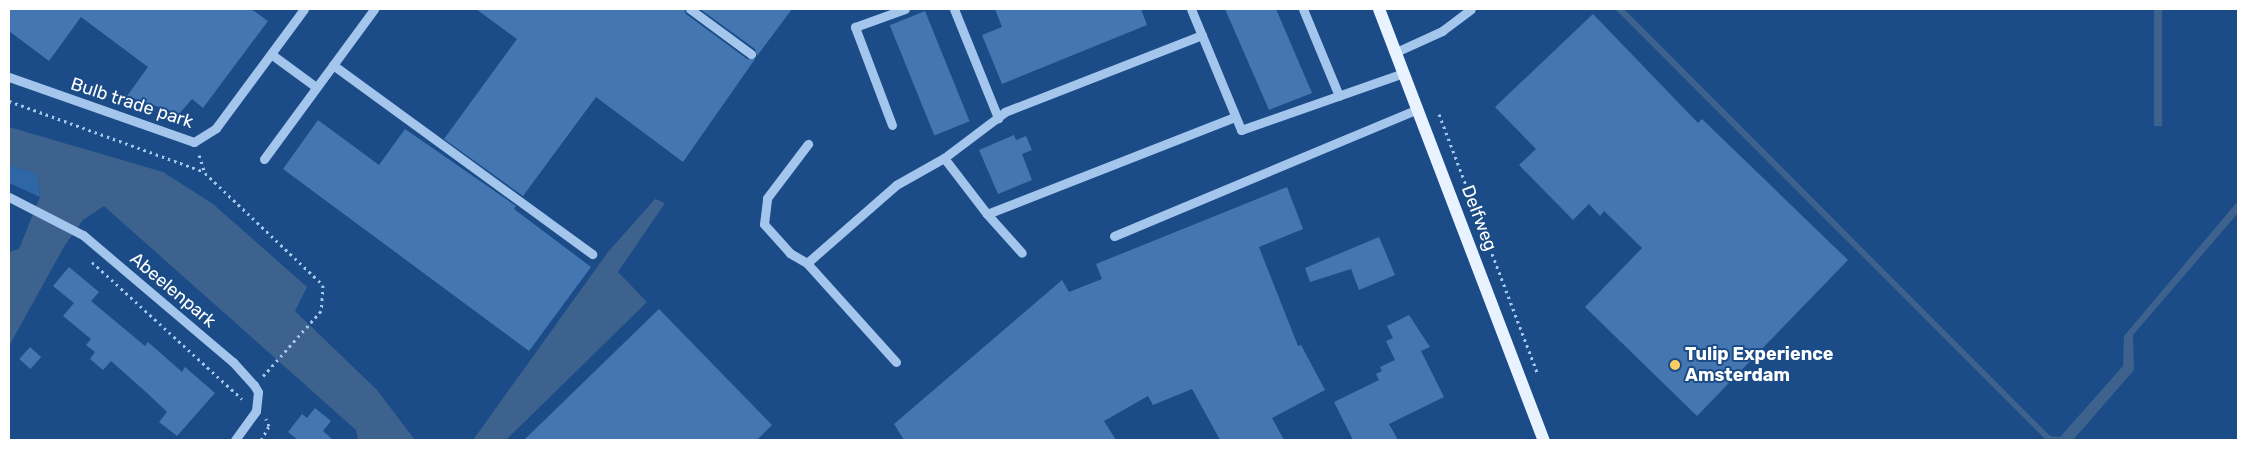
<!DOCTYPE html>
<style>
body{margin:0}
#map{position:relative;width:2247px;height:449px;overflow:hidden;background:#1b4c88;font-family:Rubik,sans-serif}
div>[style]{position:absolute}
.green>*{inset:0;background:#2e66a6}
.water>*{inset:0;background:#3e628e;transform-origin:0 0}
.building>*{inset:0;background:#4476b1;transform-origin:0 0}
.path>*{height:3px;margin-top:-1.5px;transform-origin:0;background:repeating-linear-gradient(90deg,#a4c5ec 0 2.5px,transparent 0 6.5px)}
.minor>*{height:9px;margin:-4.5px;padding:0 4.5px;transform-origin:4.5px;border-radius:4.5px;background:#a4c5ec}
.major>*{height:12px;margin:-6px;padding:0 6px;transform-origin:6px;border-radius:6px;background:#e9f2ff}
.dots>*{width:14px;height:14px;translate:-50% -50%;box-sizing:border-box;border:2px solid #1b4c88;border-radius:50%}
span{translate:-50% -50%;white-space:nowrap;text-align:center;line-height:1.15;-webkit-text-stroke:4px #1b4c88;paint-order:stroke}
.street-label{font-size:18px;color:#fff}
.poi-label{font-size:18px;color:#fff;font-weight:700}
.left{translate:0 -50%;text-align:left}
.frame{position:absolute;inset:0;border:10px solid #fff;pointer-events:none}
</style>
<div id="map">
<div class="green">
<div style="clip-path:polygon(9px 165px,38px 174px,40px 197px,9px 183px)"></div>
</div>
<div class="water">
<div style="clip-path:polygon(1615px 9px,1624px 9px,2050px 436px,2060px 437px,2123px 366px,2124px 336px,2238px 201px,2238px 213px,2133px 335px,2134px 370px,2073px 440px,2046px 440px)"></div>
<div style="left:2154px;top:9px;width:8px;height:117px"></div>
<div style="clip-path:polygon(9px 127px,163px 172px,213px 204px,307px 287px,295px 311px,377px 390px,415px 440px,358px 440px,356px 430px,104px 206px,83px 220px,65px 245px,9px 346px,9px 252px,19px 249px,40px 197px,38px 174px,9px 165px)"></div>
<div style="clip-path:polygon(655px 199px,665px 203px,618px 272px,647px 302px,506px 440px,473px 440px,608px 252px)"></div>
</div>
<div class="building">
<div style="clip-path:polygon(9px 9px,251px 9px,268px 21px,203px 108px,192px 99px,179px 114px,127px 96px,148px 67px,81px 17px,49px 61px,9px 31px)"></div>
<div style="clip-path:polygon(476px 9px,684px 9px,686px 14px,747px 59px,755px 59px,683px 162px,596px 97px,523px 196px,444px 139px,517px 39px)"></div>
<div style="clip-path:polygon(700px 9px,792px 9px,757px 56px,755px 49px)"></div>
<div style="clip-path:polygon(995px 9px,1141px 9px,1147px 25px,1002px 84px,982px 35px,1002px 27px)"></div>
<div style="clip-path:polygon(1225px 9px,1276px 9px,1312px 93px,1269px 110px)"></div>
<div style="left:925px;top:11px;width:119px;height:38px;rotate:68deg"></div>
<div style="clip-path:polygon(1593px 14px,1698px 123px,1702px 119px,1848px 260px,1697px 416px,1585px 307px,1642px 248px,1604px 211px,1600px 216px,1589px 204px,1573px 220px,1519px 165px,1536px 149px,1495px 107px)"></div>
<div style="clip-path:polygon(318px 120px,379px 165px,405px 129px,516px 206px,514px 209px,591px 267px,529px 351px,283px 169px)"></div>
<div style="clip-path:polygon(1014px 135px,1016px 140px,1026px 136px,1032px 150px,1022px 154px,1032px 180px,998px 194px,979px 150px)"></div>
<div style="clip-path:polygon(1287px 187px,1303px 229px,1259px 247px,1298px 346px,1301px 345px,1325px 390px,1272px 418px,1284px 440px,1220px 440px,1192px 389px,1153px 405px,1148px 396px,1104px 421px,1116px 440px,904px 440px,894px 424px,1062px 280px,1069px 292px,1102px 279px,1096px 264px)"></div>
<div style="clip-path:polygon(1379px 237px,1395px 275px,1359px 290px,1351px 269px,1310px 282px,1305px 268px)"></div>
<div style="clip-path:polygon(69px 267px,99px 292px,91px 301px,145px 346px,148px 342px,182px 372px,185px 367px,215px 393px,177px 436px,159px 422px,167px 412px,147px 393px,111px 361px,103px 370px,90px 359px,95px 352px,86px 345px,91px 339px,63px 316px,74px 303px,53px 286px)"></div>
<div style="clip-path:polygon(659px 309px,772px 425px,757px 440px,524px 440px)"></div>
<div style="clip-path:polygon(1409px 315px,1430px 347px,1421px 351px,1444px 397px,1389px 424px,1398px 440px,1353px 440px,1334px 402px,1379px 380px,1376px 374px,1382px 371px,1380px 367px,1395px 360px,1386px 341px,1393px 338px,1387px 326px)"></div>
<div style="left:30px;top:347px;width:15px;height:16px;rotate:42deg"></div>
<div style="clip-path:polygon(315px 408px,331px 421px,323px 431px,333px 440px,298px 440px,288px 432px,302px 414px,307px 418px)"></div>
</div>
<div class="path">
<div style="left:9px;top:101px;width:208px;rotate:19.9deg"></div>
<div style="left:1439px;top:114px;width:276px;rotate:69.2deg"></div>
<div style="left:199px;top:155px;width:19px;rotate:72deg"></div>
<div style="left:205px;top:173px;width:163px;rotate:43.5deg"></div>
<div style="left:323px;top:285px;width:26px;rotate:94deg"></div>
<div style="left:321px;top:311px;width:87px;rotate:131.7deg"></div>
<div style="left:92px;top:262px;width:203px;rotate:42.4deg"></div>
<div style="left:261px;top:440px;width:16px;rotate:-60deg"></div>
<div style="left:269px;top:426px;width:8px;rotate:-113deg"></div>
</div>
<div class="minor">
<div style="left:690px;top:9px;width:76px;rotate:36.4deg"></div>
<div style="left:954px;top:9px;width:118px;rotate:68deg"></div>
<div style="left:1191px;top:9px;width:131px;rotate:67.5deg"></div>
<div style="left:1241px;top:130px;width:173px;rotate:-19.3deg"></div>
<div style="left:1303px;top:9px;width:94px;rotate:67.5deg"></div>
<div style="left:1202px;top:35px;width:212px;rotate:158.7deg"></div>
<div style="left:1005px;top:112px;width:76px;rotate:143deg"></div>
<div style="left:944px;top:158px;width:71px;rotate:52.5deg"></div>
<div style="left:987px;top:214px;width:266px;rotate:-21.4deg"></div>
<div style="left:1396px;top:52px;width:51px;rotate:-24.5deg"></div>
<div style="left:1442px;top:31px;width:36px;rotate:-37deg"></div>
<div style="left:271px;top:54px;width:56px;rotate:36.3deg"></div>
<div style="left:333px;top:65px;width:321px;rotate:36.1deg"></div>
<div style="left:9px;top:77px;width:196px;rotate:19.4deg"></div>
<div style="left:194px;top:142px;width:26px;rotate:-32deg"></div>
<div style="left:216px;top:128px;width:148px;rotate:-53.5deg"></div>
<div style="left:892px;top:125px;width:105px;rotate:-110.7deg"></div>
<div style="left:855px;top:27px;width:53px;rotate:-19.8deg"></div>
<div style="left:264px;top:159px;width:186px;rotate:-53.7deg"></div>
<div style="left:9px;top:197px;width:83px;rotate:27.2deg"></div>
<div style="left:83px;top:235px;width:197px;rotate:40.3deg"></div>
<div style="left:233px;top:362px;width:31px;rotate:48deg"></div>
<div style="left:254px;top:385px;width:8px;rotate:60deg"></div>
<div style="left:258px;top:392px;width:19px;rotate:96deg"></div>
<div style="left:256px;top:411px;width:36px;rotate:126deg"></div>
<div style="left:987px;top:214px;width:52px;rotate:48.1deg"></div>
<div style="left:1114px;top:236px;width:329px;rotate:-22.7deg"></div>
<div style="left:807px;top:263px;width:20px;rotate:-150deg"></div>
<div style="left:790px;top:253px;width:39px;rotate:-132deg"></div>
<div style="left:764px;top:224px;width:26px;rotate:-83deg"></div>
<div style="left:767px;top:198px;width:68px;rotate:-52.8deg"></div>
<div style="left:896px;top:362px;width:133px;rotate:-132deg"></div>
<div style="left:807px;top:263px;width:118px;rotate:-41.2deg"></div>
<div style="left:896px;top:185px;width:55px;rotate:-29.4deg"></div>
</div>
<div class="major">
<div style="left:1379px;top:9px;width:462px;rotate:69.1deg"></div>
</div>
<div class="dots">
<div style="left:1675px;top:365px;background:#fece60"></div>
</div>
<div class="street-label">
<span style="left:132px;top:103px;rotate:18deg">Bulb trade park</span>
<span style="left:1479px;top:218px;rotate:69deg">Delfweg</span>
<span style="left:173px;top:290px;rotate:40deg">Abeelenpark</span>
</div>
<div class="poi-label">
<span class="left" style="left:1685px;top:365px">Tulip Experience<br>Amsterdam</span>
</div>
<div class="frame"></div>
</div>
